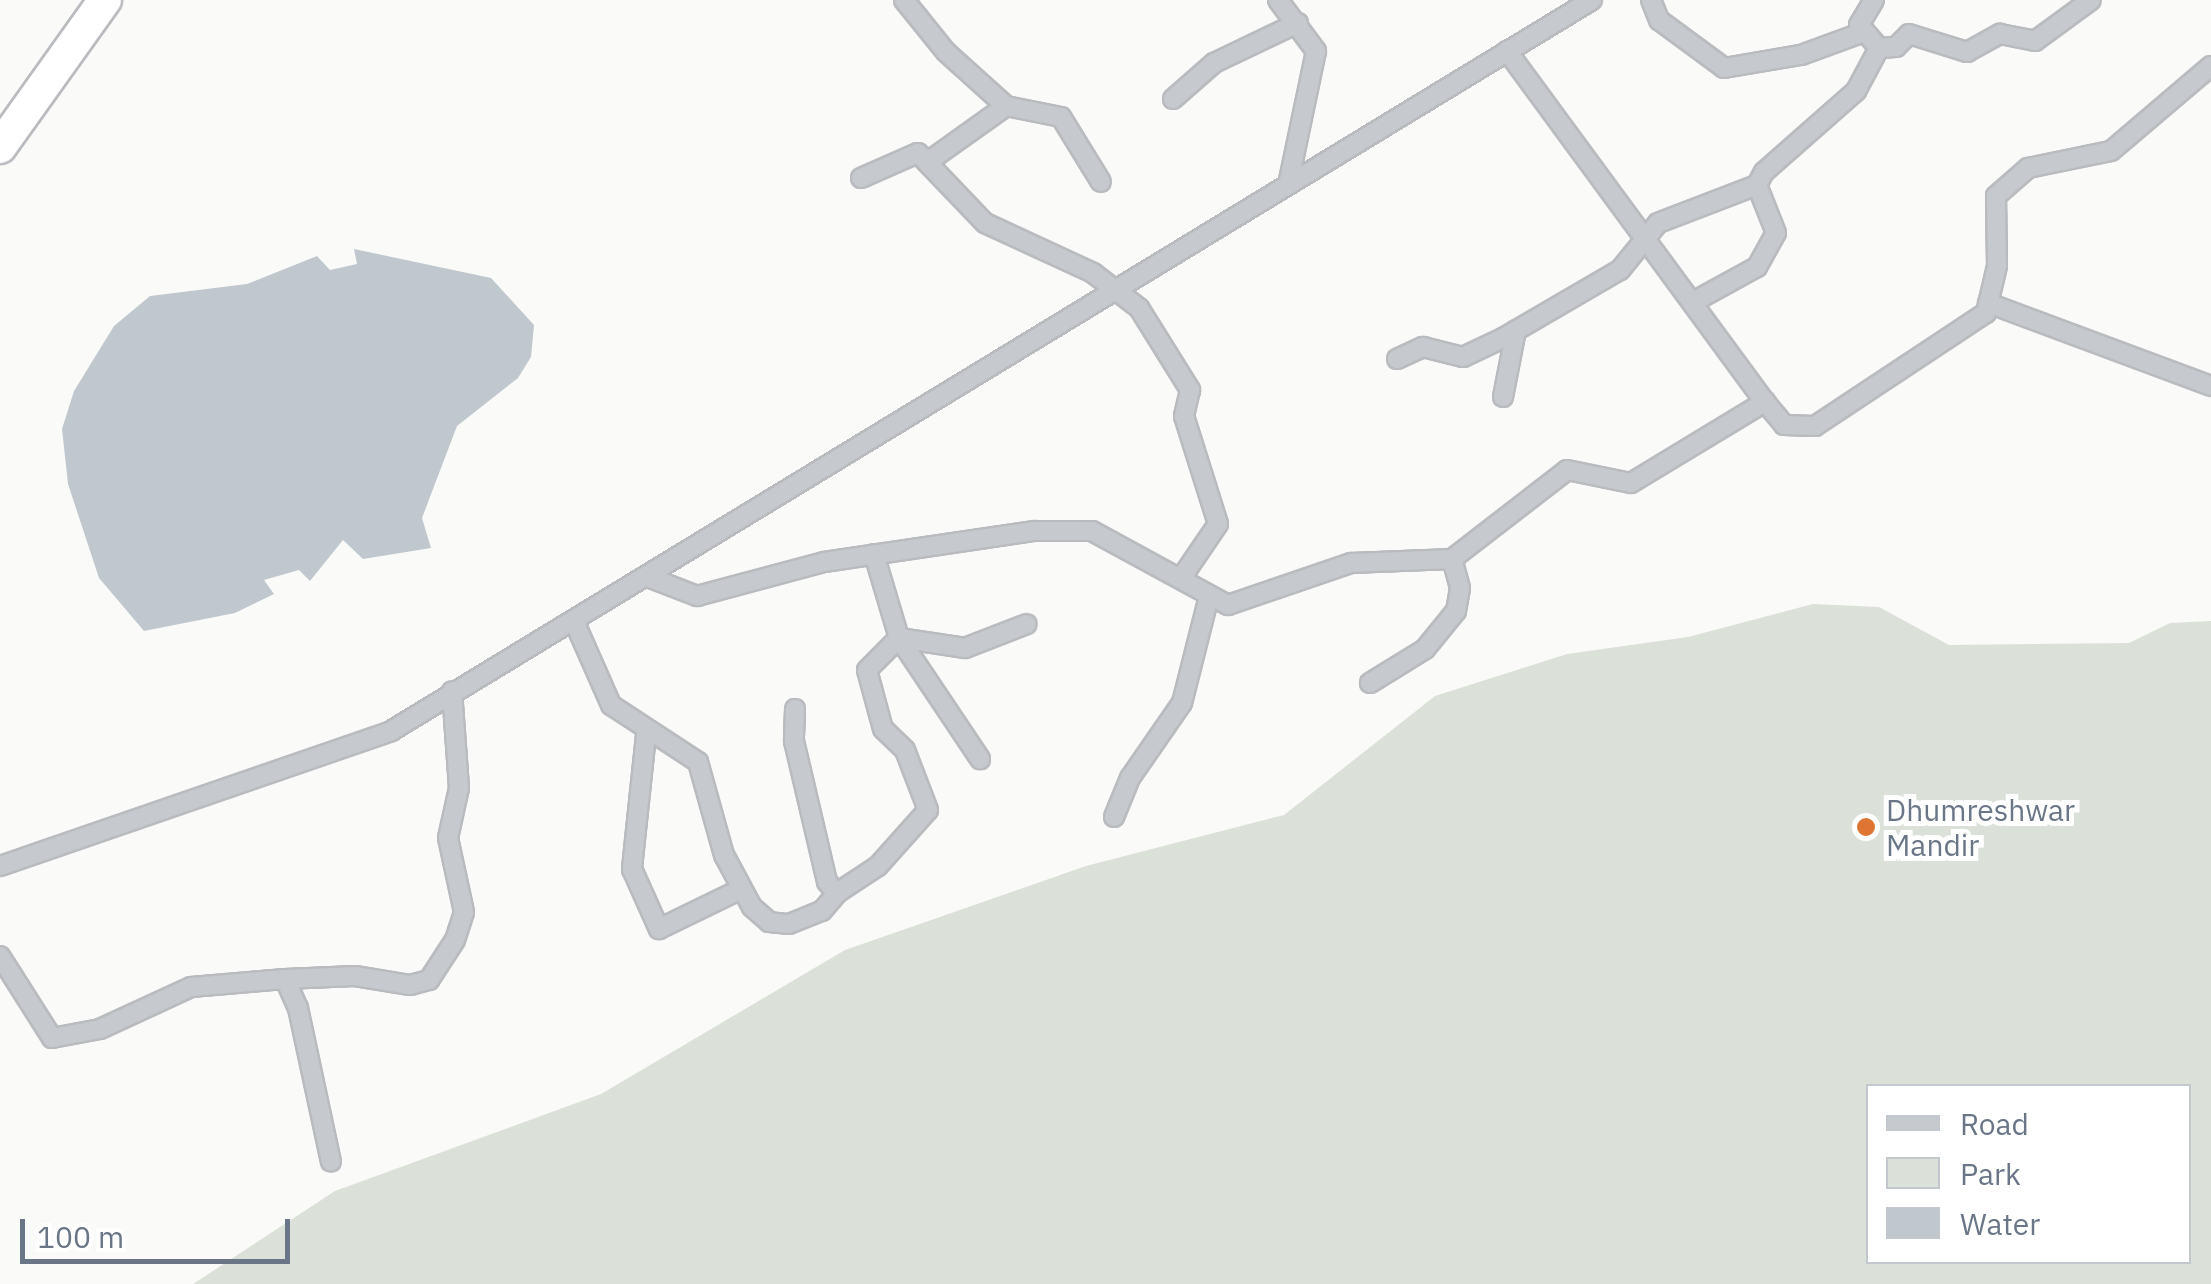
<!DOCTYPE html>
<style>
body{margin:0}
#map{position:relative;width:2211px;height:1284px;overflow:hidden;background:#fafaf8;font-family:"IBM Plex Sans",sans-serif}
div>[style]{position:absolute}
.green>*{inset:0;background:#dbe1d9}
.water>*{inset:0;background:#c0c8ce}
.roads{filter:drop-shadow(2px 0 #b9bbbf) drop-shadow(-2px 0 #b9bbbf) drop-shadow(0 2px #b9bbbf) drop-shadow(0 -2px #b9bbbf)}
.street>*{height:18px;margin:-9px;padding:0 9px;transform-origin:9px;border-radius:9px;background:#c6c9cd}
.highway>*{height:32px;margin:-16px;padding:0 16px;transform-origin:16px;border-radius:16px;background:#fff}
.dots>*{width:28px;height:28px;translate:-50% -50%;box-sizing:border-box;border:5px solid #fff;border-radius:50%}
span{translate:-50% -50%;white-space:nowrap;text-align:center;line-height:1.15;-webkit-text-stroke:10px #fff;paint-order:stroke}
.poi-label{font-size:30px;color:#6a7688}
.left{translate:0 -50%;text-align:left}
.legend{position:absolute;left:1866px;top:1084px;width:325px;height:180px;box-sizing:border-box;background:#fff;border:2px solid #c3c8cf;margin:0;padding:12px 18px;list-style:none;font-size:30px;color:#6a7688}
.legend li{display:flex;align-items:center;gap:20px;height:50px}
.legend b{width:50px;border:2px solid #c3c8cf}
.scale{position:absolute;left:20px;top:1219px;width:270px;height:45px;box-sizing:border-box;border:5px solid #6a7688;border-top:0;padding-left:12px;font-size:30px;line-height:35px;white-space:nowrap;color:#6a7688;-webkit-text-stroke:8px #fff;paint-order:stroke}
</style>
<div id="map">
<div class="green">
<div style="clip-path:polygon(evenodd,1813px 604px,1879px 607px,1949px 645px,2129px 643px,2170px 623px,2211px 621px,2211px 1284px,193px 1284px,335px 1191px,601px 1094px,845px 950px,1086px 866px,1284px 815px,1435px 696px,1567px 654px,1688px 637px,1813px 604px,1868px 1086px,2188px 1086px,2188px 1262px,1868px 1262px,1868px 1086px)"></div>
</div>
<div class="water">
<div style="clip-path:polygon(354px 249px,491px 278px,534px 325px,531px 357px,518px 378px,457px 426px,422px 518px,431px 548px,363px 559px,343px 540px,310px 581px,299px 570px,264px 580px,274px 594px,235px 613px,144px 631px,99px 578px,68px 484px,62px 429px,74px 391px,114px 326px,150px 296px,247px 284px,317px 256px,330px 270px,357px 264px)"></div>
</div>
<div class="roads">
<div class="street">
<div style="left:904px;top:0;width:67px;rotate:51.1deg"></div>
<div style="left:946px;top:52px;width:81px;rotate:42deg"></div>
<div style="left:1278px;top:0;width:64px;rotate:53.3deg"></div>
<div style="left:1316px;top:51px;width:132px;rotate:101.8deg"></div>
<div style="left:1651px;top:0;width:22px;rotate:68deg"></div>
<div style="left:1659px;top:20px;width:81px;rotate:36.4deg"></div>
<div style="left:1724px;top:68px;width:78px;rotate:-9.6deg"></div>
<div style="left:1801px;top:55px;width:67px;rotate:-20.1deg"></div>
<div style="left:1874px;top:0;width:29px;rotate:121deg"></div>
<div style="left:1859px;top:25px;width:30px;rotate:49deg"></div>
<div style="left:1879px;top:48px;width:17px;rotate:-3deg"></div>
<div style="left:1896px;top:47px;width:18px;rotate:-45deg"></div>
<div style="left:1909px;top:34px;width:61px;rotate:17.2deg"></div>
<div style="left:1967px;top:52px;width:38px;rotate:-29deg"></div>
<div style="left:2000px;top:34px;width:36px;rotate:11deg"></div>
<div style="left:2035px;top:41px;width:69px;rotate:-36.2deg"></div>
<div style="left:1507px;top:51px;width:436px;rotate:53.7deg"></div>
<div style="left:1765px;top:402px;width:30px;rotate:50deg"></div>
<div style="left:1784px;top:425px;width:31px;rotate:2deg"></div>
<div style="left:1815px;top:426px;width:205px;rotate:-33.5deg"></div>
<div style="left:1986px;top:313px;width:48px;rotate:-76.8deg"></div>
<div style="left:1997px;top:266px;width:70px;rotate:-90.8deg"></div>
<div style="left:1996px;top:196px;width:43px;rotate:-41.2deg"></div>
<div style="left:2028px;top:168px;width:85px;rotate:-11.6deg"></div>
<div style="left:2111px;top:151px;width:131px;rotate:-40.4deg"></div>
<div style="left:1173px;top:99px;width:55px;rotate:-41.3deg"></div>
<div style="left:1214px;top:63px;width:93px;rotate:-25.5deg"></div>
<div style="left:929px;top:161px;width:95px;rotate:-35.5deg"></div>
<div style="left:1006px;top:106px;width:56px;rotate:11.3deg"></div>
<div style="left:1061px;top:117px;width:76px;rotate:58.4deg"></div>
<div style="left:861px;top:178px;width:62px;rotate:-23.7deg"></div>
<div style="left:918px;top:153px;width:97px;rotate:46.3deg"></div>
<div style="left:985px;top:223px;width:119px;rotate:24.8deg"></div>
<div style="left:1093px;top:273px;width:58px;rotate:37.3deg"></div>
<div style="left:1139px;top:308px;width:97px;rotate:58.1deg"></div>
<div style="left:1190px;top:390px;width:27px;rotate:103deg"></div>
<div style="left:1184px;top:416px;width:113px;rotate:72.5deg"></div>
<div style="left:1218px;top:524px;width:64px;rotate:124.2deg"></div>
<div style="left:1693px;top:302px;width:73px;rotate:-28.7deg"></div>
<div style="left:1757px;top:267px;width:39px;rotate:-61deg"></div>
<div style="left:1776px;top:233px;width:52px;rotate:-111.6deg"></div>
<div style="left:1757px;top:185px;width:15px;rotate:-62deg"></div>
<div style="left:1764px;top:172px;width:123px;rotate:-41.4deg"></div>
<div style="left:1856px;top:91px;width:49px;rotate:-61.9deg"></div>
<div style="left:1988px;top:303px;width:238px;rotate:20.4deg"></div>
<div style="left:1397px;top:359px;width:29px;rotate:-25deg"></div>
<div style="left:1423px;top:347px;width:41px;rotate:14deg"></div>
<div style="left:1463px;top:357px;width:44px;rotate:-25.4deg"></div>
<div style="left:1503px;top:338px;width:135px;rotate:-30.2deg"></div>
<div style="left:1620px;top:270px;width:60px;rotate:-51deg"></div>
<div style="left:1658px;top:223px;width:106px;rotate:-21deg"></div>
<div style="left:1503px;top:397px;width:68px;rotate:-79deg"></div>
<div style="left:874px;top:554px;width:88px;rotate:73.4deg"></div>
<div style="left:899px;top:638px;width:146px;rotate:56.2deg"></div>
<div style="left:648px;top:577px;width:53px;rotate:21.2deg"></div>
<div style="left:697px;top:596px;width:131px;rotate:-15deg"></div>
<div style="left:824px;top:562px;width:213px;rotate:-8.4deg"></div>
<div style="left:1035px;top:531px;width:57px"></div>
<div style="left:1092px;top:531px;width:155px;rotate:28.6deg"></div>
<div style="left:1228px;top:605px;width:130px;rotate:-18.9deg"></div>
<div style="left:1351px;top:563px;width:101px;rotate:-2.3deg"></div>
<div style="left:1452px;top:559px;width:145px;rotate:-37.7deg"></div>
<div style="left:1567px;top:470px;width:65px;rotate:11.5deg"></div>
<div style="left:1631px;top:483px;width:157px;rotate:-31.2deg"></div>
<div style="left:574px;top:621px;width:92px;rotate:66.2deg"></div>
<div style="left:611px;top:705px;width:104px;rotate:33.2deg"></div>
<div style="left:698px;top:762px;width:97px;rotate:74.4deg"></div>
<div style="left:724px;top:855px;width:59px;rotate:61.7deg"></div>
<div style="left:752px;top:907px;width:23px;rotate:41deg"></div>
<div style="left:769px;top:922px;width:20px;rotate:6deg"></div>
<div style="left:789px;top:924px;width:35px;rotate:-22deg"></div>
<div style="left:822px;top:911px;width:23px;rotate:-50deg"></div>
<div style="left:1370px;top:683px;width:65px;rotate:-31.7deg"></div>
<div style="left:1425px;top:649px;width:49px;rotate:-50.8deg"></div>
<div style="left:1456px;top:611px;width:23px;rotate:-80deg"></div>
<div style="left:1460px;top:588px;width:30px;rotate:-105deg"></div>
<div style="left:795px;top:709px;width:32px;rotate:92deg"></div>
<div style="left:794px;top:741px;width:145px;rotate:76.8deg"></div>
<div style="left:827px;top:882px;width:15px;rotate:48deg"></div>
<div style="left:837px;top:893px;width:49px;rotate:-33.4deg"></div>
<div style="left:878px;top:866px;width:75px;rotate:-48.2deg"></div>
<div style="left:928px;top:810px;width:64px;rotate:-111deg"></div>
<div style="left:905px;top:750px;width:30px;rotate:-136deg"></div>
<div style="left:883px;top:729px;width:61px;rotate:-105.2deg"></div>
<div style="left:867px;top:670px;width:45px;rotate:-45deg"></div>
<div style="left:899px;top:638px;width:67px;rotate:8.6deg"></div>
<div style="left:965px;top:648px;width:66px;rotate:-21.2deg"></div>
<div style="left:646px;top:735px;width:135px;rotate:96deg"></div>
<div style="left:632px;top:869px;width:66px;rotate:65.8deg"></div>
<div style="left:659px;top:929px;width:89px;rotate:-26deg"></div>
<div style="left:1114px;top:817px;width:42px;rotate:-67.7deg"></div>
<div style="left:1130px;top:778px;width:91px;rotate:-55.3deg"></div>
<div style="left:1182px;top:703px;width:110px;rotate:-75.8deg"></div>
<div style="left:0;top:866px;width:414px;rotate:-19deg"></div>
<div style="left:391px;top:731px;width:1406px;rotate:-31.33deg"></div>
<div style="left:0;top:956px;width:97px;rotate:57.6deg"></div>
<div style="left:52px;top:1038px;width:49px;rotate:-10.6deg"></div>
<div style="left:100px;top:1029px;width:100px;rotate:-24.8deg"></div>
<div style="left:191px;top:987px;width:94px;rotate:-4.9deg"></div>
<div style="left:285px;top:979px;width:32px;rotate:66deg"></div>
<div style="left:298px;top:1008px;width:157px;rotate:77.9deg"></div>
<div style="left:285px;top:979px;width:70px;rotate:-2.5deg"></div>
<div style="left:355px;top:976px;width:56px;rotate:9.3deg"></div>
<div style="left:410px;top:985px;width:20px;rotate:-15deg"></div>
<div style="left:429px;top:980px;width:48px;rotate:-57deg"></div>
<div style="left:455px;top:940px;width:29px;rotate:-72deg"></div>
<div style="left:464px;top:912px;width:76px;rotate:-102.2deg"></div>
<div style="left:448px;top:838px;width:51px;rotate:-77.6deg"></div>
<div style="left:459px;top:788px;width:97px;rotate:-94.1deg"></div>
</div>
<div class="highway">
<div style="left:0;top:147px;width:181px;rotate:-54.5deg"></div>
</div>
</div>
<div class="dots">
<div style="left:1866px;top:827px;background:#df7533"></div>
</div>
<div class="poi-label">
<span class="left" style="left:1886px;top:827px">Dhumreshwar<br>Mandir</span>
</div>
<ul class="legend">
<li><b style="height:12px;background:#c6c9cd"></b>Road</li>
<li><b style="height:28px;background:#dbe1d9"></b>Park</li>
<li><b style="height:28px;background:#c0c8ce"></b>Water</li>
</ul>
<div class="scale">100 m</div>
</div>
